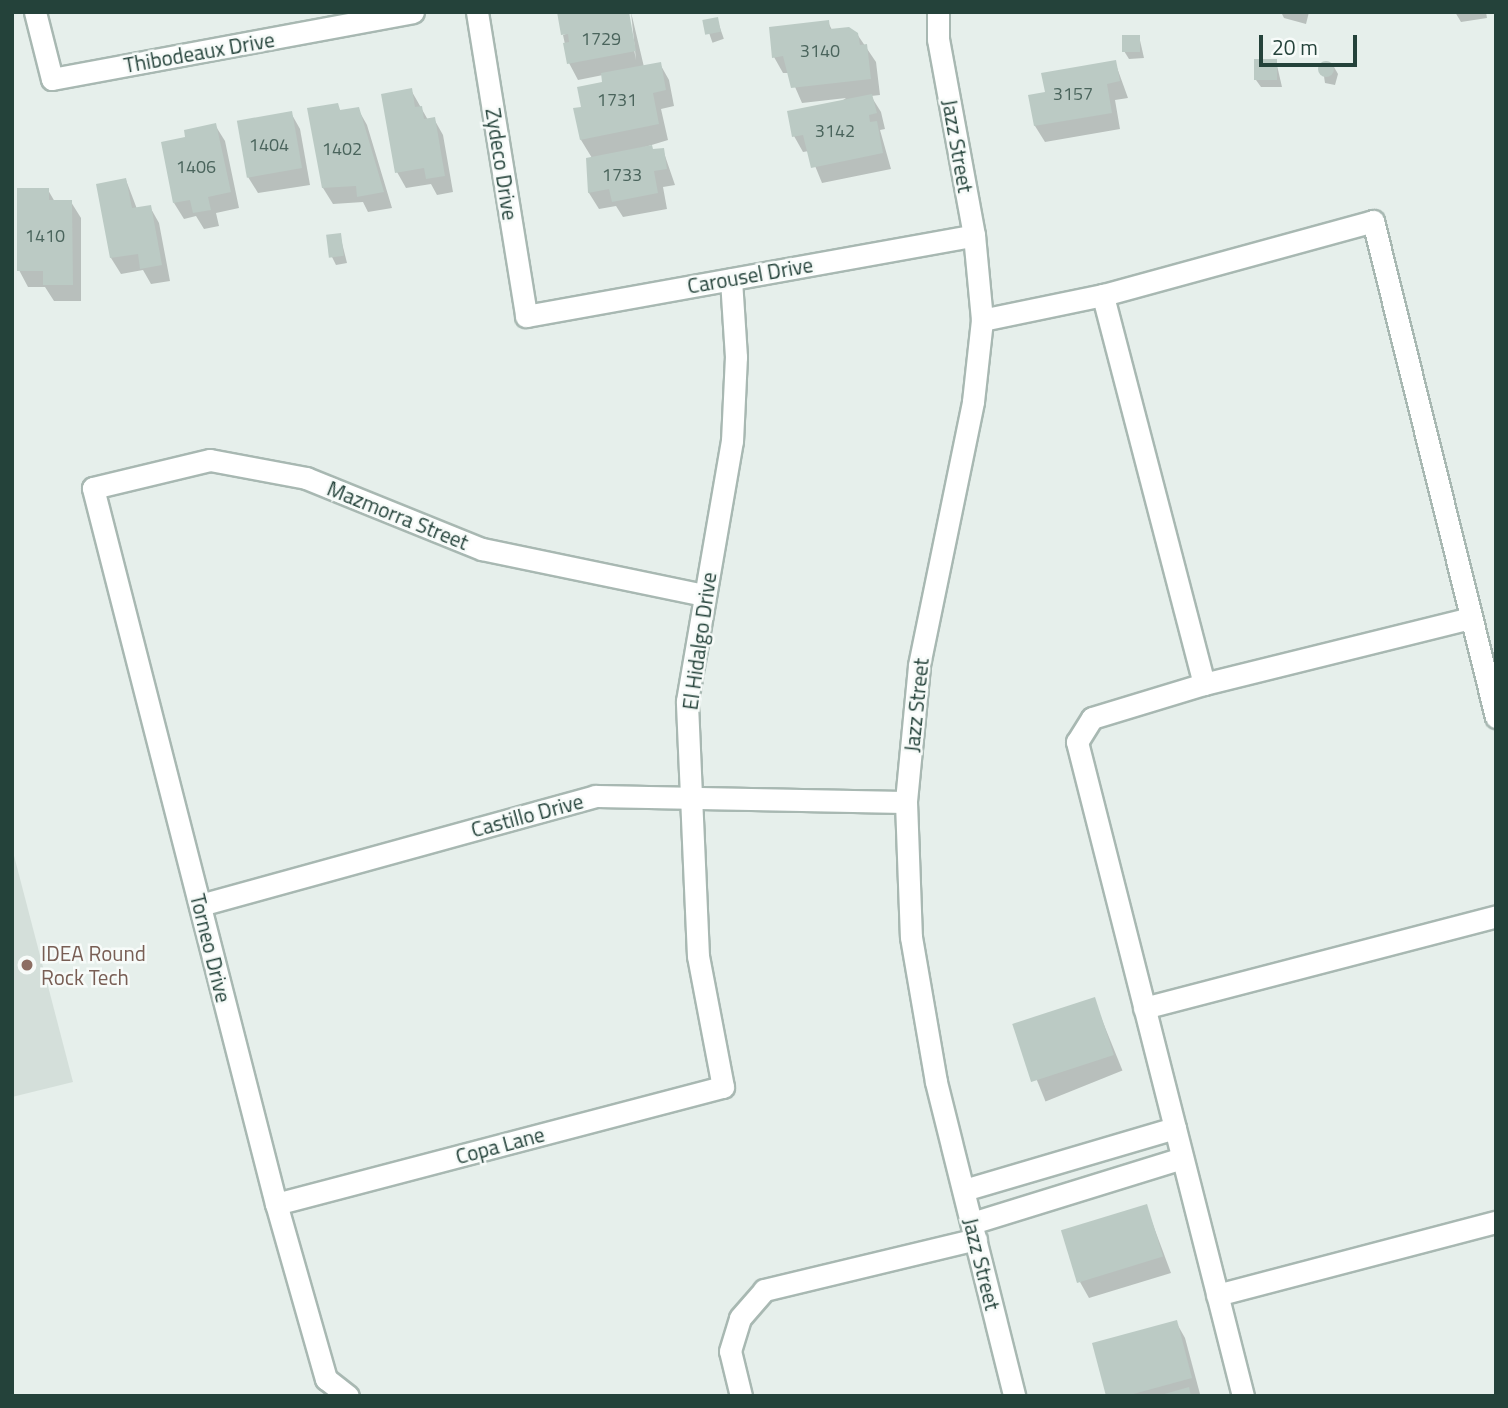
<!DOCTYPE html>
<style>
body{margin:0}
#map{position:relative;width:1508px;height:1408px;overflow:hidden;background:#e6efeb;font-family:"Titillium Web",sans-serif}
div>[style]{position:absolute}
.built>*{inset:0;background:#d4dfda}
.shadow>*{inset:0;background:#0003;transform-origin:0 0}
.building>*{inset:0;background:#bbcac4;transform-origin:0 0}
.round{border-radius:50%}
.roads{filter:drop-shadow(2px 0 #a8b8b2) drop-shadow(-2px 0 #a8b8b2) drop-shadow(0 2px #a8b8b2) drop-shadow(0 -2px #a8b8b2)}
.street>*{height:21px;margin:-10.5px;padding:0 10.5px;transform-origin:10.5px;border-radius:10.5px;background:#fff}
.dots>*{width:19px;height:19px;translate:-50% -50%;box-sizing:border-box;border:4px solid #f7fbf9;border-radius:50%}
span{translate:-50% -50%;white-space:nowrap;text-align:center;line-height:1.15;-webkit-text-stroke:5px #f7fbf9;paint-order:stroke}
.number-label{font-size:18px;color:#4a645c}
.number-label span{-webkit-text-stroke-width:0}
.street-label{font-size:21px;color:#24423a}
.education-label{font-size:21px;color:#785e54}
.left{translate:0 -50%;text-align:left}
.frame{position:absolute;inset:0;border:14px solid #24423a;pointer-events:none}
.scale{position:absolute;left:1259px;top:35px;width:98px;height:32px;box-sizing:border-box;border:4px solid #24423a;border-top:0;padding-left:9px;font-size:21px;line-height:24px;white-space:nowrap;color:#24423a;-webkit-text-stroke:5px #f7fbf9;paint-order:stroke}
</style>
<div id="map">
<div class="built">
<div style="clip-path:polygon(12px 848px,73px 1082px,12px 1097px)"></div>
</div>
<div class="shadow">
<div style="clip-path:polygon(627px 12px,636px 60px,631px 12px,644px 67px,660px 64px,669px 80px,674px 106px,661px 109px,668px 140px,632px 151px,663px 150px,675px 185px,663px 187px,667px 209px,623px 217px,616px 206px,599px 209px,589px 193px,587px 159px,592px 158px,581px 140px,583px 108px,604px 83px,603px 75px,578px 80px,569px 63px,563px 35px)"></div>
<div style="clip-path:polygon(1281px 12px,1309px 12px,1306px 24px,1284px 18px)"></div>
<div style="clip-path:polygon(1455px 12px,1486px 12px,1487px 18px,1461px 22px)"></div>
<div style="left:717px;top:19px;width:21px;height:12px;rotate:71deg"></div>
<div style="clip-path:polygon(828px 22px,832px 30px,857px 34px,876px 62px,880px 95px,871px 96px,881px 112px,885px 129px,880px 130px,891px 169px,822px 183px,809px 151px,803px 152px,794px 136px,846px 98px,802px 103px,789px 73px,783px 73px,774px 57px)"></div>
<div style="clip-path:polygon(1139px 36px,1144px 58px,1129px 59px,1124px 51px)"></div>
<div style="clip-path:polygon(1276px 61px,1282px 87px,1261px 87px,1256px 80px)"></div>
<div style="clip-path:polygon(1115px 62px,1128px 98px,1115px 100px,1120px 129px,1045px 142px,1035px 126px,1030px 97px,1047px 94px)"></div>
<div style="clip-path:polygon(1322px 63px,1334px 67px,1338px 74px,1335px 85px,1325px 83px)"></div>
<div style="clip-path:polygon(411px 90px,428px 120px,434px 119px,443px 135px,453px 192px,437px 195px,431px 184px,406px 188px,397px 172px)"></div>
<div style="clip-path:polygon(337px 105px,341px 112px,358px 109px,367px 125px,392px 208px,368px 212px,363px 202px,333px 204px,323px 188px)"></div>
<div style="clip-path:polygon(291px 113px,300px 129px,310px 185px,258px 193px,248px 177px)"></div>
<div style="clip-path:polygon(215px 125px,225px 141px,239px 208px,216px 213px,219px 226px,204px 229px,196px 216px,184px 219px,174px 203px,187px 138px)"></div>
<div style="clip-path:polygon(126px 180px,137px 209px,150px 207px,159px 223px,170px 281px,151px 284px,143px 270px,121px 274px,111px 258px)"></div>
<div style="clip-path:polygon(48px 190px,55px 202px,71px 202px,81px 218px,81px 301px,54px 301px,45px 287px,28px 287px,19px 270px)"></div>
<div style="clip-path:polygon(340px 235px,347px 263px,336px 265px,332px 257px)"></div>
<div style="left:1094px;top:1000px;width:76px;height:83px;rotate:68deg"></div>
<div style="clip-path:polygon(1146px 1206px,1171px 1273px,1089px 1298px,1080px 1282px)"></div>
<div style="clip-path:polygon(1176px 1322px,1185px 1338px,1200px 1394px,1108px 1396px)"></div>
</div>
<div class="building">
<div style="clip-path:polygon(557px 12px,629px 12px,636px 51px,567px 64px,563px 43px,569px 42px,568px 34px,561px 35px)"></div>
<div style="left:718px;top:17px;width:15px;height:16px;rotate:79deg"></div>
<div style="clip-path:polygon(829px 20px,830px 29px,849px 27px,858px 33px,860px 45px,867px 44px,871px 79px,791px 88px,783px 56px,772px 58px,769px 27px)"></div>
<div style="left:1122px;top:35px;width:18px;height:17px"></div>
<div style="left:1254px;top:59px;width:23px;height:21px"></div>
<div style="clip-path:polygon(1116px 60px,1120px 81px,1107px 84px,1112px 113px,1034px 126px,1028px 95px,1045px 92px,1041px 73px)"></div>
<div class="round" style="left:1318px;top:61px;width:16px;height:16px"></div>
<div style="clip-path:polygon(661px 62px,666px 90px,653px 93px,659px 124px,580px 140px,573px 108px,581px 107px,577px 87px,602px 82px,601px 73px)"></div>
<div style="clip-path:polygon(412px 88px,415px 107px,422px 106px,424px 119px,435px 117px,445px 176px,426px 179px,424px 168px,395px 173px,381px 94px)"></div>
<div style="clip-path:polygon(872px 94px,877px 113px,869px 115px,870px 122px,877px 121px,883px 153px,811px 168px,803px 135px,792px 137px,787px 111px)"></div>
<div style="clip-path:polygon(338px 103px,340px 110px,359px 107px,384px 192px,357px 197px,356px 186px,322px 188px,307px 108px)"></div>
<div style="left:292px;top:111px;width:58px;height:56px;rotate:80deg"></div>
<div style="clip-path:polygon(216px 123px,231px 192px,208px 197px,211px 210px,193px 213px,190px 200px,173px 203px,161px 142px,185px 137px,184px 130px)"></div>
<div style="clip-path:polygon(652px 145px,653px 149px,664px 148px,667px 169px,654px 171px,658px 193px,612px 202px,609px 189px,588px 193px,586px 158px)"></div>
<div style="clip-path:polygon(126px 178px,132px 208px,151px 205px,162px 265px,140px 269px,138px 254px,110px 258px,96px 184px)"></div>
<div style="clip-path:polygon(17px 188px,49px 188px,49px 200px,72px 200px,73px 285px,43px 285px,43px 271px,17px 271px)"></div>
<div style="left:341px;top:233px;width:23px;height:15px;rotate:83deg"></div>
<div style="left:1095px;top:997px;width:61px;height:87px;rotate:72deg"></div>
<div style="left:1147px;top:1204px;width:55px;height:90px;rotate:73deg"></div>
<div style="clip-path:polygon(1177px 1320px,1192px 1378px,1126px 1396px,1106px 1396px,1092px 1343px)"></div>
<div style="clip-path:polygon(1189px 1387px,1191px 1396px,1161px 1396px,1161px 1395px)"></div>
</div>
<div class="roads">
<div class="street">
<div style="left:35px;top:12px;width:69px;rotate:75.8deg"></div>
<div style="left:52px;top:79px;width:367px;rotate:-10.5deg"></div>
<div style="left:477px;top:12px;width:308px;rotate:80.8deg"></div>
<div style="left:526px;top:316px;width:455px;rotate:-10.2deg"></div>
<div style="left:938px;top:12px;width:27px;rotate:90deg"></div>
<div style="left:938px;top:39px;width:199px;rotate:79.6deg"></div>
<div style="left:974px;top:235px;width:85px;rotate:84.6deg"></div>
<div style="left:982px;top:320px;width:82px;rotate:96.3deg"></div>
<div style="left:973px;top:402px;width:269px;rotate:101.6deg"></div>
<div style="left:919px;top:666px;width:137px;rotate:95.5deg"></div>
<div style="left:906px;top:802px;width:135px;rotate:87.9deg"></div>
<div style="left:911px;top:937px;width:147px;rotate:80.2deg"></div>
<div style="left:936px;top:1082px;width:324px;rotate:76deg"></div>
<div style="left:982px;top:320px;width:124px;rotate:-11.7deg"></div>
<div style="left:1204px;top:684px;width:275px;rotate:-13.9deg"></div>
<div style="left:200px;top:905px;width:410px;rotate:-15.4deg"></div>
<div style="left:595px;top:796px;width:311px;rotate:1.1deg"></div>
<div style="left:1144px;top:1008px;width:364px;rotate:-14.6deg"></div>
<div style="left:964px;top:1190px;width:220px;rotate:-16.4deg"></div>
<div style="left:276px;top:1204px;width:462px;rotate:-14.7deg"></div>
<div style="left:723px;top:1087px;width:133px;rotate:-100.8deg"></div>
<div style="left:698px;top:956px;width:255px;rotate:-92.5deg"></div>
<div style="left:687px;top:701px;width:264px;rotate:-80.2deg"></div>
<div style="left:732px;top:441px;width:84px;rotate:-87.3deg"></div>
<div style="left:736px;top:357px;width:78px;rotate:-93.7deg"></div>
<div style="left:972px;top:1223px;width:220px;rotate:-17.2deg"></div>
<div style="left:1217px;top:1295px;width:288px;rotate:-14.7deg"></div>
<div style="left:348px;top:1396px;width:28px;rotate:-142deg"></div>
<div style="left:326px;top:1379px;width:182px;rotate:-105.9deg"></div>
<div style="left:276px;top:1204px;width:739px;rotate:-104.34deg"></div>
<div style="left:93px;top:488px;width:120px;rotate:-13.5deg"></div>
<div style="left:210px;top:460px;width:98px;rotate:10.6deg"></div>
<div style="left:306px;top:478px;width:190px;rotate:22deg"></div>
<div style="left:482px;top:549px;width:227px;rotate:11.7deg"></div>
<div style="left:741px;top:1396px;width:46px;rotate:-103.7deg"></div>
<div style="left:730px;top:1351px;width:34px;rotate:-73deg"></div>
<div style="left:740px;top:1318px;width:37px;rotate:-49deg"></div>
<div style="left:764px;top:1290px;width:218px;rotate:-13.5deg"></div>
<div style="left:1243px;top:1396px;width:675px;rotate:-104.24deg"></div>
<div style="left:1077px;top:742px;width:28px;rotate:-58deg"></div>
<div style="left:1092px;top:718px;width:117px;rotate:-16.9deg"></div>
<div style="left:1204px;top:684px;width:402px;rotate:-104.6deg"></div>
<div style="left:1103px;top:295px;width:280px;rotate:-15.3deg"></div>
<div style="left:1373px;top:221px;width:511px;rotate:76.07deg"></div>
</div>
</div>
<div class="dots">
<div style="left:27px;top:965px;background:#8d6e63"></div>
</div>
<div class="number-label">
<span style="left:601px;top:39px">1729</span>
<span style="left:820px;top:51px">3140</span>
<span style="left:1073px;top:94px">3157</span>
<span style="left:617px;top:100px">1731</span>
<span style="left:835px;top:131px">3142</span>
<span style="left:269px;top:145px">1404</span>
<span style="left:342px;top:149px">1402</span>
<span style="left:196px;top:167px">1406</span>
<span style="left:622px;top:175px">1733</span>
<span style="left:45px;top:236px">1410</span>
</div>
<div class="street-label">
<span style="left:199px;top:52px;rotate:-10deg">Thibodeaux Drive</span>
<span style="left:958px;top:146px;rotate:80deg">Jazz Street</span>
<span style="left:502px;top:164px;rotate:81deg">Zydeco Drive</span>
<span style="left:750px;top:275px;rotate:-10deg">Carousel Drive</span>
<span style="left:398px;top:515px;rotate:22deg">Mazmorra Street</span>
<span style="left:699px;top:641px;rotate:-82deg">El Hidalgo Drive</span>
<span style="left:916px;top:705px;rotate:-84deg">Jazz Street</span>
<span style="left:527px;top:815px;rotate:-15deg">Castillo Drive</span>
<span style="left:211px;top:948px;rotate:76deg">Torneo Drive</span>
<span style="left:500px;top:1145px;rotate:-15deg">Copa Lane</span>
<span style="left:982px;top:1264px;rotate:76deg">Jazz Street</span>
</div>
<div class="education-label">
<span class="left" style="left:41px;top:965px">IDEA Round<br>Rock Tech</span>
</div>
<div class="frame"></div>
<div class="scale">20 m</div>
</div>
